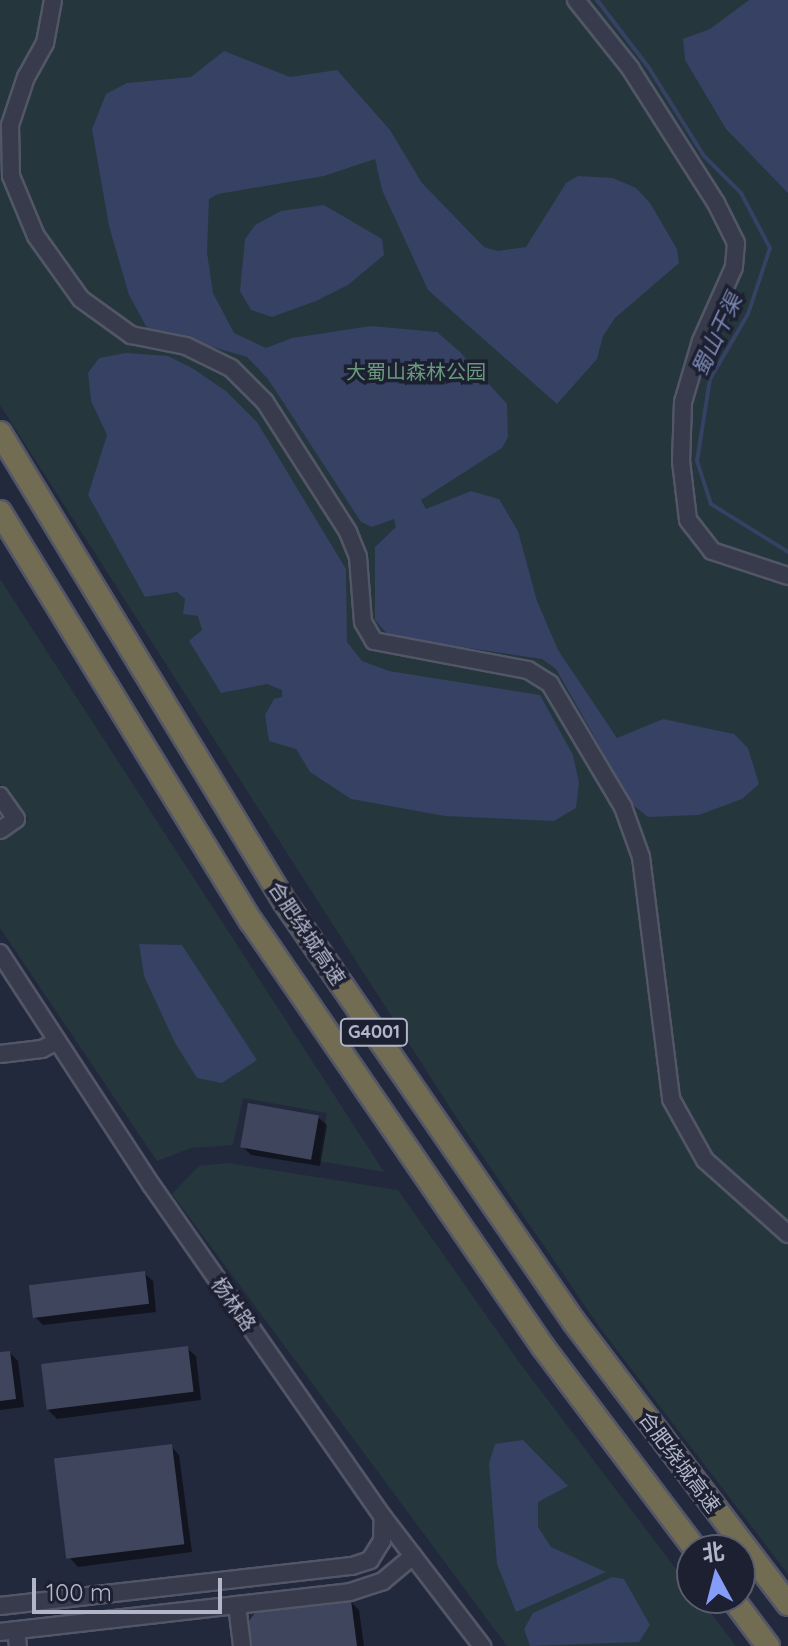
<!DOCTYPE html>
<meta charset="utf-8">
<style>
body{margin:0}
#map{position:relative;width:788px;height:1646px;overflow:hidden;background:#23293c;font-family:Quicksand,"Noto Sans SC",sans-serif}
div>[style]{position:absolute}
.green>*{inset:0;background:#25363d}
.water>*{inset:0;background:#364163}
.shadow>*{inset:0;background:#0007}
.stream>*{height:4px;margin:-2px;padding:0 2px;transform-origin:2px;border-radius:2px;background:#364163}
.building>*{inset:0;background:#3f455c;transform-origin:0 0}
.roads{filter:drop-shadow(2px 0 #525667) drop-shadow(-2px 0 #525667) drop-shadow(0 2px #525667) drop-shadow(0 -2px #525667)}
.minor>*{height:16px;margin:-8px;padding:0 8px;transform-origin:8px;border-radius:8px;background:#373b4c}
.highway>*{height:22px;margin:-11px;padding:0 11px;transform-origin:11px;border-radius:11px;background:#726c53}
span{translate:-50% -50%;white-space:nowrap;text-align:center;line-height:1.15;-webkit-text-stroke:7px #1c2031;paint-order:stroke}
.shield-label span{padding:2px 6px;background:#1c2031;border:2px solid;border-radius:6px;-webkit-text-stroke-width:0}
.shield-label{font-size:18px;color:#b2b6c8;font-weight:700}
.park-label{font-size:20px;color:#69997d}
.street-label{font-size:20px;color:#b2b6c8}
.water-label{font-size:22px;color:#7a86b0;font-style:italic}
.north{position:absolute;left:676px;top:1534px;width:80px;height:80px;box-sizing:border-box;background:#1c2031;border:2px solid #585c6d;border-radius:50%;rotate:353deg;font-size:22px;font-weight:700;line-height:32px;text-align:center;color:#b2b6c8}
.north::after{content:'';display:block;margin:auto;width:28px;height:36px;background:#869cf9;clip-path:polygon(50% 0,100% 100%,50% 72%,0 100%)}
.scale{position:absolute;left:32px;top:1578px;width:190px;height:36px;box-sizing:border-box;border:4px solid #b2b6c8;border-top:0;padding-left:10px;font-size:24px;line-height:28px;white-space:nowrap;color:#b2b6c8;-webkit-text-stroke:6px #1c2031;paint-order:stroke}
</style>
<div id="map">
<div class="green">
<div style="clip-path:polygon(0 0,788px 0,788px 1574px,600px 1328px,458px 1120px,0 405px)"></div>
<div style="clip-path:polygon(0 579px,384px 1172px,319px 1161px,327px 1113px,243px 1098px,233px 1145px,191px 1148px,157px 1161px,0 928px,0 841px,28px 819px,0 784px)"></div>
<div style="clip-path:polygon(228px 1163px,398px 1190px,519px 1362px,692px 1590px,692px 1598px,699px 1598px,736px 1646px,507px 1646px,172px 1194px,199px 1166px)"></div>
</div>
<div class="water">
<div style="clip-path:polygon(749px 0,788px 0,788px 193px,726px 129px,685px 60px,683px 39px,710px 29px)"></div>
<div style="clip-path:polygon(224px 51px,290px 77px,337px 70px,390px 130px,422px 183px,484px 247px,498px 251px,526px 247px,566px 183px,578px 176px,613px 178px,636px 188px,650px 203px,677px 249px,679px 263px,615px 318px,603px 336px,597px 359px,557px 404px,428px 290px,382px 190px,375px 159px,324px 176px,218px 194px,209px 199px,207px 252px,213px 293px,234px 333px,266px 348px,292px 338px,371px 326px,437px 332px,459px 351px,507px 404px,508px 437px,502px 448px,421px 500px,426px 509px,471px 491px,499px 499px,518px 531px,537px 601px,558px 650px,617px 738px,663px 719px,734px 734px,748px 748px,759px 784px,742px 799px,699px 815px,648px 817px,633px 805px,556px 669px,542px 659px,389px 636px,375px 620px,375px 547px,396px 527px,394px 519px,372px 527px,361px 522px,268px 379px,247px 357px,147px 328px,129px 295px,109px 226px,92px 129px,106px 94px,127px 83px,191px 77px)"></div>
<div style="clip-path:polygon(324px 205px,382px 239px,384px 255px,348px 285px,316px 301px,272px 317px,251px 310px,240px 291px,245px 239px,255px 225px,281px 211px)"></div>
<div style="clip-path:polygon(126px 353px,168px 356px,192px 368px,226px 391px,257px 422px,346px 569px,347px 642px,362px 661px,389px 671px,540px 695px,573px 755px,579px 782px,576px 808px,554px 821px,445px 816px,351px 799px,310px 772px,296px 749px,269px 741px,265px 715px,274px 699px,282px 697px,282px 690px,267px 684px,221px 693px,189px 641px,202px 630px,198px 616px,183px 614px,185px 599px,177px 592px,145px 597px,88px 495px,107px 435px,91px 401px,88px 373px,99px 358px)"></div>
<div style="clip-path:polygon(139px 944px,182px 945px,257px 1060px,222px 1083px,197px 1078px,175px 1043px,144px 976px)"></div>
<div style="clip-path:polygon(523px 1440px,568px 1486px,538px 1502px,538px 1527px,551px 1547px,606px 1572px,516px 1612px,497px 1564px,489px 1463px,495px 1444px)"></div>
<div style="clip-path:polygon(612px 1577px,624px 1579px,650px 1625px,639px 1642px,530px 1646px,524px 1629px,533px 1613px)"></div>
</div>
<div class="shadow">
<div style="clip-path:polygon(318px 1117px,327px 1125px,320px 1166px,251px 1155px,243px 1147px)"></div>
<div style="clip-path:polygon(144px 1273px,153px 1281px,156px 1312px,43px 1325px,34px 1316px)"></div>
<div style="clip-path:polygon(187px 1348px,196px 1356px,201px 1400px,57px 1419px,48px 1410px)"></div>
<div style="clip-path:polygon(10px 1353px,18px 1361px,24px 1407px,0 1410px,0 1354px)"></div>
<div style="clip-path:polygon(171px 1446px,179px 1455px,192px 1552px,78px 1567px,70px 1558px)"></div>
<div style="clip-path:polygon(351px 1602px,359px 1610px,364px 1646px,254px 1646px)"></div>
</div>
<div class="stream">
<div style="left:597px;top:0;width:86px;rotate:52.6deg"></div>
<div style="left:649px;top:68px;width:104px;rotate:58deg"></div>
<div style="left:704px;top:156px;width:52px;rotate:45deg"></div>
<div style="left:741px;top:193px;width:62px;rotate:62.2deg"></div>
<div style="left:770px;top:248px;width:70px;rotate:108.4deg"></div>
<div style="left:748px;top:314px;width:75px;rotate:120.3deg"></div>
<div style="left:710px;top:379px;width:83px;rotate:99deg"></div>
<div style="left:697px;top:461px;width:45px;rotate:72deg"></div>
<div style="left:711px;top:504px;width:91px;rotate:31.9deg"></div>
</div>
<div class="building">
<div style="left:248px;top:1103px;width:72px;height:45px;rotate:10deg"></div>
<div style="left:145px;top:1271px;width:33px;height:117px;rotate:83deg"></div>
<div style="left:188px;top:1346px;width:46px;height:148px;rotate:83deg"></div>
<div style="clip-path:polygon(10px 1351px,16px 1399px,0 1401px,0 1352px)"></div>
<div style="left:172px;top:1444px;width:101px;height:119px;rotate:83deg"></div>
<div style="clip-path:polygon(351px 1600px,357px 1646px,252px 1646px,249px 1621px,257px 1610px)"></div>
</div>
<div class="roads">
<div class="minor">
<div style="left:53px;top:0;width:44px;rotate:100.5deg"></div>
<div style="left:45px;top:43px;width:39px;rotate:119deg"></div>
<div style="left:26px;top:77px;width:51px;rotate:108.4deg"></div>
<div style="left:10px;top:125px;width:51px;rotate:88.9deg"></div>
<div style="left:11px;top:176px;width:65px;rotate:67.4deg"></div>
<div style="left:36px;top:236px;width:77px;rotate:54.5deg"></div>
<div style="left:81px;top:299px;width:62px;rotate:35.8deg"></div>
<div style="left:131px;top:335px;width:56px;rotate:11.3deg"></div>
<div style="left:186px;top:346px;width:50px;rotate:26.1deg"></div>
<div style="left:231px;top:368px;width:48px;rotate:45deg"></div>
<div style="left:265px;top:402px;width:154px;rotate:57.4deg"></div>
<div style="left:348px;top:532px;width:27px;rotate:68deg"></div>
<div style="left:358px;top:557px;width:65px;rotate:85.6deg"></div>
<div style="left:363px;top:622px;width:22px;rotate:60deg"></div>
<div style="left:374px;top:641px;width:157px;rotate:10.7deg"></div>
<div style="left:528px;top:670px;width:26px;rotate:32deg"></div>
<div style="left:550px;top:684px;width:143px;rotate:59.3deg"></div>
<div style="left:623px;top:807px;width:53px;rotate:70.2deg"></div>
<div style="left:641px;top:857px;width:244px;rotate:82.9deg"></div>
<div style="left:671px;top:1099px;width:70px;rotate:60.9deg"></div>
<div style="left:705px;top:1160px;width:111px;rotate:41.7deg"></div>
<div style="left:576px;top:0;width:87px;rotate:51.5deg"></div>
<div style="left:630px;top:68px;width:160px;rotate:57.5deg"></div>
<div style="left:716px;top:203px;width:45px;rotate:63.4deg"></div>
<div style="left:736px;top:243px;width:24px;rotate:95deg"></div>
<div style="left:734px;top:267px;width:81px;rotate:114deg"></div>
<div style="left:701px;top:341px;width:64px;rotate:106.4deg"></div>
<div style="left:683px;top:402px;width:59px;rotate:91.9deg"></div>
<div style="left:681px;top:461px;width:59px;rotate:83.2deg"></div>
<div style="left:688px;top:520px;width:39px;rotate:52deg"></div>
<div style="left:712px;top:551px;width:80px;rotate:18.2deg"></div>
<div style="left:0;top:796px;width:28px;rotate:55deg"></div>
<div style="left:16px;top:819px;width:19px;rotate:145deg"></div>
<div style="left:0;top:953px;width:278px;rotate:56.9deg"></div>
<div style="left:152px;top:1186px;width:404px;rotate:55.1deg"></div>
<div style="left:383px;top:1517px;width:163px;rotate:52.5deg"></div>
<div style="left:0;top:1054px;width:42px;rotate:-6.8deg"></div>
<div style="left:42px;top:1049px;width:17px;rotate:-28deg"></div>
<div style="left:237px;top:1605px;width:41px;rotate:83deg"></div>
<div style="left:0;top:1606px;width:354px;rotate:-6.5deg"></div>
<div style="left:352px;top:1566px;width:19px;rotate:-18deg"></div>
<div style="left:370px;top:1560px;width:22px;rotate:-58deg"></div>
<div style="left:382px;top:1541px;width:24px;rotate:-88deg"></div>
<div style="left:16px;top:1630px;width:16px;rotate:83deg"></div>
<div style="left:0;top:1632px;width:352px;rotate:-6.5deg"></div>
<div style="left:350px;top:1592px;width:35px;rotate:-18deg"></div>
<div style="left:383px;top:1581px;width:39px;rotate:-40deg"></div>
</div>
<div class="highway">
<div style="left:0;top:433px;width:547px;rotate:58.75deg"></div>
<div style="left:284px;top:901px;width:511px;rotate:55.44deg"></div>
<div style="left:574px;top:1322px;width:354px;rotate:52.8deg"></div>
<div style="left:0;top:512px;width:480px;rotate:58.5deg"></div>
<div style="left:251px;top:921px;width:516px;rotate:55.57deg"></div>
<div style="left:543px;top:1347px;width:254px;rotate:53deg"></div>
<div style="left:732px;top:1598px;width:60px;rotate:53.1deg"></div>
</div>
</div>
<div class="shield-label">
<span style="left:374px;top:1032px">G4001</span>
</div>
<div class="park-label">
<span style="left:416px;top:371px">大蜀山森林公园</span>
</div>
<div class="street-label">
<span style="left:307px;top:933px;rotate:56deg">合肥绕城高速</span>
<span style="left:234px;top:1304px;rotate:55deg">杨林路</span>
<span style="left:680px;top:1462px;rotate:53deg">合肥绕城高速</span>
</div>
<div class="water-label">
<span style="left:717px;top:335px;rotate:-65deg">蜀山干渠</span>
</div>
<div class="north">北</div>
<div class="scale">100 m</div>
</div>
